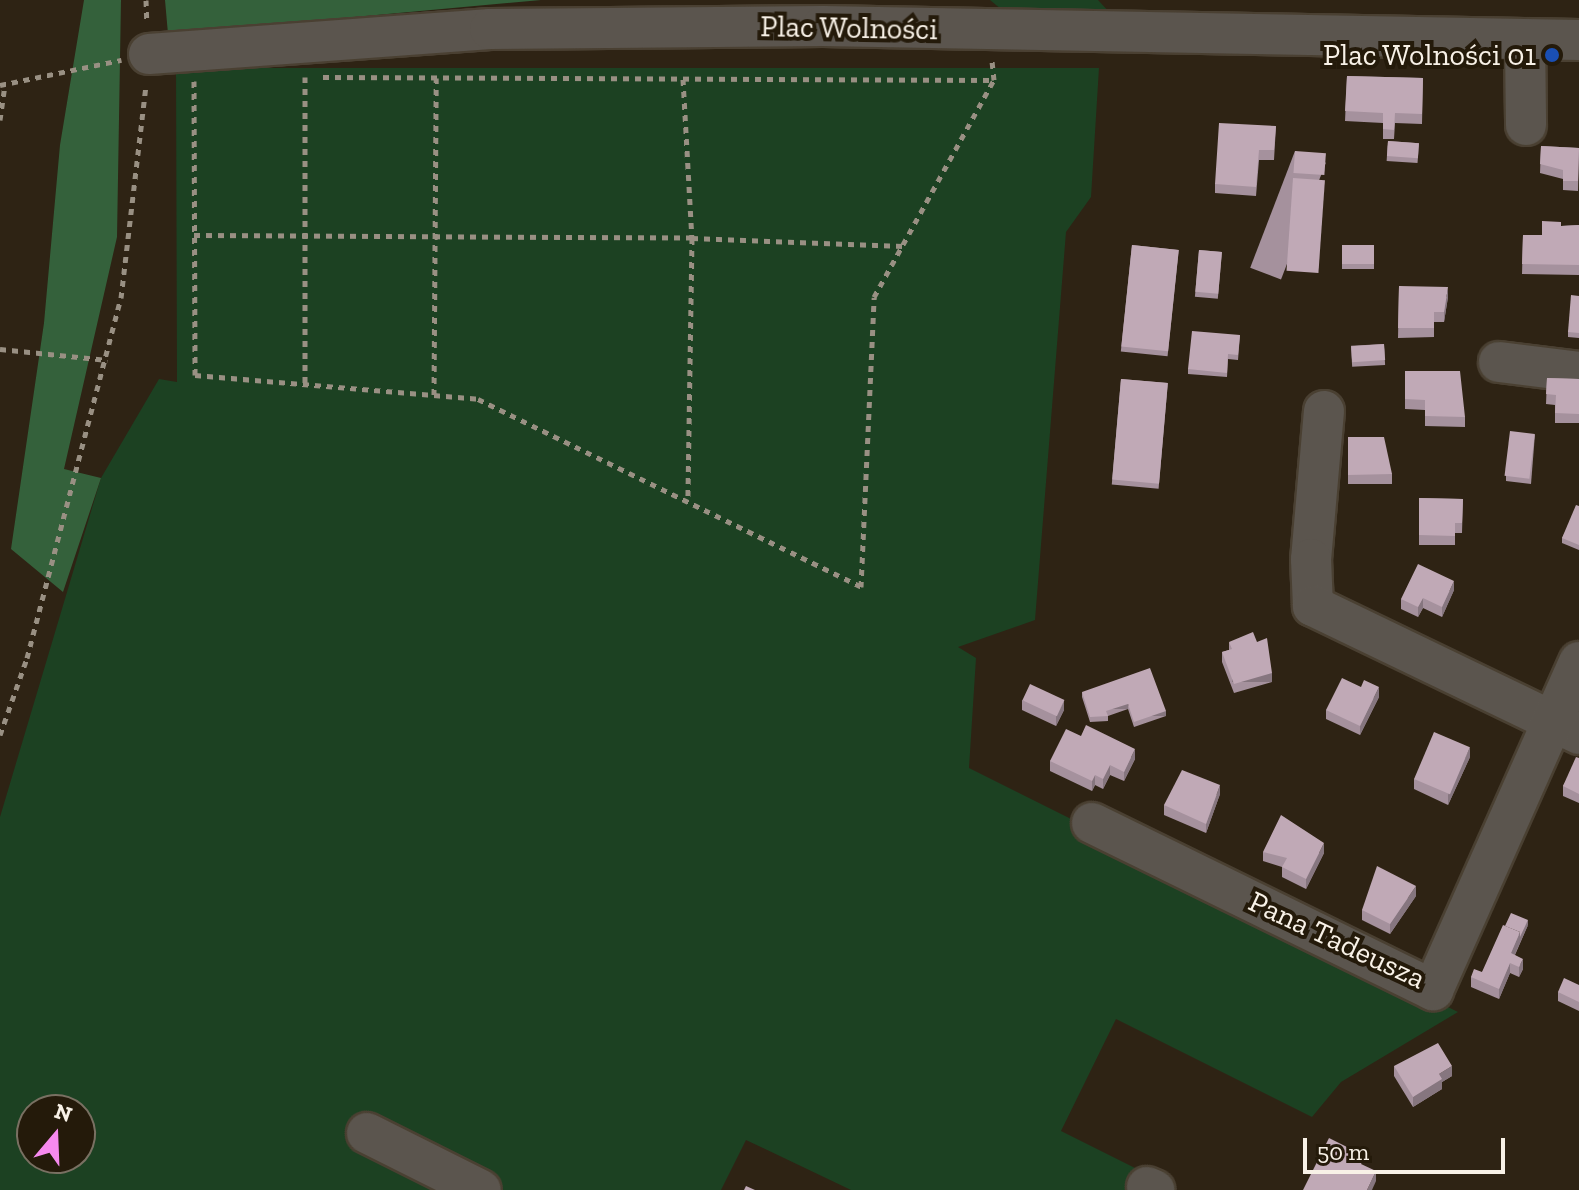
<!DOCTYPE html>
<meta charset="utf-8">
<style>
body{margin:0}
#map{position:relative;width:1579px;height:1190px;overflow:hidden;background:#2e2314;font-family:"Zilla Slab",serif}
div>[style]{position:absolute}
.green>*{inset:0;background:#1c4122}
.forest>*{inset:0;background:#34613b}
.path>*{height:5px;margin-top:-2.5px;transform-origin:0;background:repeating-linear-gradient(90deg,#999083 0 6px,transparent 0 12px)}
.roads{filter:drop-shadow(2px 0 #4a4032) drop-shadow(-2px 0 #4a4032) drop-shadow(0 2px #4a4032) drop-shadow(0 -2px #4a4032)}
.minor>*{height:40px;margin:-20px;padding:0 20px;transform-origin:20px;border-radius:20px;background:#5b554e}
.wall>*{inset:0;background:#a5919d;transform-origin:0 0}
.shaded-wall>*{inset:0;background:#86767f;transform-origin:0 0}
.building>*{inset:0;background:#c0a9b6;transform-origin:0 0}
.dots>*{width:22px;height:22px;translate:-50% -50%;box-sizing:border-box;border:4px solid #241a0a;border-radius:50%}
span{translate:-50% -50%;white-space:nowrap;text-align:center;line-height:1.15;-webkit-text-stroke:8px #241a0a;paint-order:stroke}
.street-label{font-size:30px;color:#f8f1e7}
.poi-label{font-size:30px;color:#f8f1e7}
.right{translate:-100% -50%;text-align:right}
.north{position:absolute;left:16px;top:1094px;width:80px;height:80px;box-sizing:border-box;background:#241a0a;border:2px solid #797062;border-radius:50%;rotate:19deg;font-size:22px;font-weight:700;line-height:32px;text-align:center;color:#f8f1e7}
.north::after{content:'';display:block;margin:auto;width:28px;height:36px;background:#f689ee;clip-path:polygon(50% 0,100% 100%,50% 72%,0 100%)}
.scale{position:absolute;left:1303px;top:1138px;width:202px;height:36px;box-sizing:border-box;border:4px solid #f8f1e7;border-top:0;padding-left:10px;font-size:24px;line-height:28px;white-space:nowrap;color:#f8f1e7;-webkit-text-stroke:6px #241a0a;paint-order:stroke}
</style>
<div id="map">
<div class="green">
<div style="clip-path:polygon(990px 0,1098px 0,1111px 14px,1007px 14px)"></div>
<div style="clip-path:polygon(evenodd,176px 68px,1099px 68px,1091px 197px,1066px 232px,1035px 620px,958px 647px,976px 658px,969px 768px,1458px 1012px,1341px 1082px,1312px 1117px,1116px 1019px,1061px 1131px,1135px 1168px,1130px 1190px,851px 1190px,746px 1140px,721px 1190px,501px 1190px,353px 1120px,359px 1147px,448px 1190px,0 1190px,0 817px,101px 478px,159px 379px,177px 382px,176px 68px,32px 1110px,80px 1110px,80px 1158px,32px 1158px,32px 1110px)"></div>
</div>
<div class="forest">
<div style="clip-path:polygon(84px 0,121px 0,117px 237px,64px 469px,101px 478px,63px 592px,11px 549px,44px 323px,60px 145px)"></div>
<div style="clip-path:polygon(165px 0,541px 0,168px 34px)"></div>
</div>
<div class="path">
<div style="left:146px;top:0;width:23px;rotate:88deg"></div>
<div style="left:305px;top:77px;width:307px;rotate:90deg"></div>
<div style="left:323px;top:77px;width:671px;rotate:0.26deg"></div>
<div style="left:683px;top:79px;width:159px;rotate:86.8deg"></div>
<div style="left:692px;top:238px;width:263px;rotate:90.9deg"></div>
<div style="left:194px;top:81px;width:294px;rotate:89.8deg"></div>
<div style="left:195px;top:375px;width:284px;rotate:4.8deg"></div>
<div style="left:478px;top:399px;width:427px;rotate:26.1deg"></div>
<div style="left:861px;top:587px;width:290px;rotate:-87.4deg"></div>
<div style="left:874px;top:297px;width:248px;rotate:-61.1deg"></div>
<div style="left:994px;top:80px;width:19px;rotate:-96deg"></div>
<div style="left:0;top:85px;width:124px;rotate:-11.7deg"></div>
<div style="left:0;top:120px;width:35px;rotate:-82deg"></div>
<div style="left:194px;top:235px;width:498px;rotate:0.3deg"></div>
<div style="left:692px;top:238px;width:211px;rotate:2.2deg"></div>
<div style="left:0;top:349px;width:108px;rotate:5.9deg"></div>
<div style="left:434px;top:395px;width:317px;rotate:-89.6deg"></div>
<div style="left:0;top:735px;width:82px;rotate:-70.7deg"></div>
<div style="left:27px;top:658px;width:372px;rotate:-75.4deg"></div>
<div style="left:121px;top:298px;width:214px;rotate:-83.3deg"></div>
</div>
<div class="roads">
<div class="minor">
<div style="left:1525px;top:39px;width:86px;rotate:89.3deg"></div>
<div style="left:149px;top:54px;width:342px;rotate:-4.2deg"></div>
<div style="left:490px;top:29px;width:333px;rotate:-0.5deg"></div>
<div style="left:823px;top:26px;width:756px;rotate:1.06deg"></div>
<div style="left:1499px;top:362px;width:81px;rotate:7.1deg"></div>
<div style="left:1324px;top:411px;width:149px;rotate:95deg"></div>
<div style="left:1311px;top:559px;width:47px;rotate:87.6deg"></div>
<div style="left:1313px;top:606px;width:295px;rotate:25.7deg"></div>
<div style="left:1092px;top:823px;width:380px;rotate:26.1deg"></div>
<div style="left:1433px;top:990px;width:359px;rotate:-66deg"></div>
<div style="left:367px;top:1133px;width:127px;rotate:26.6deg"></div>
<div style="left:1147px;top:1187px;width:8px;rotate:23deg"></div>
</div>
</div>
<div class="wall">
<div style="clip-path:polygon(1347px 76px,1423px 78px,1422px 124px,1395px 123px,1394px 139px,1383px 139px,1383px 123px,1345px 121px)"></div>
<div style="clip-path:polygon(1276px 126px,1274px 160px,1259px 160px,1256px 196px,1215px 193px,1215px 184px)"></div>
<div style="left:1388px;top:141px;width:31px;height:20px;rotate:4deg"></div>
<div style="clip-path:polygon(1541px 146px,1579px 148px,1578px 191px,1563px 190px,1563px 179px,1540px 173px)"></div>
<div style="left:1295px;top:151px;width:33px;height:125px;rotate:21deg"></div>
<div style="clip-path:polygon(1579px 225px,1579px 275px,1522px 274px,1523px 235px,1542px 235px,1561px 226px)"></div>
<div style="left:1132px;top:245px;width:47px;height:107px;rotate:6deg"></div>
<div style="left:1342px;top:245px;width:32px;height:24px"></div>
<div style="left:1199px;top:250px;width:23px;height:47px;rotate:5deg"></div>
<div style="clip-path:polygon(1399px 286px,1448px 297px,1444px 322px,1434px 322px,1434px 337px,1398px 338px)"></div>
<div style="clip-path:polygon(1579px 296px,1579px 338px,1568px 337px,1568px 332px)"></div>
<div style="clip-path:polygon(1240px 335px,1238px 360px,1228px 359px,1227px 377px,1188px 374px,1188px 369px)"></div>
<div style="left:1384px;top:344px;width:21px;height:33px;rotate:87deg"></div>
<div style="clip-path:polygon(1405px 371px,1465px 417px,1465px 427px,1425px 426px,1425px 410px,1405px 409px)"></div>
<div style="clip-path:polygon(1547px 378px,1579px 379px,1579px 423px,1555px 423px,1555px 405px,1546px 404px)"></div>
<div style="left:1121px;top:379px;width:47px;height:106px;rotate:5deg"></div>
<div style="clip-path:polygon(1535px 434px,1531px 484px,1506px 481px,1506px 476px)"></div>
<div style="clip-path:polygon(1348px 437px,1392px 474px,1392px 484px,1348px 484px)"></div>
<div style="clip-path:polygon(1419px 498px,1463px 499px,1462px 533px,1455px 533px,1455px 545px,1419px 545px)"></div>
<div style="clip-path:polygon(1579px 506px,1579px 550px,1562px 543px,1562px 538px)"></div>
<div style="clip-path:polygon(1454px 590px,1442px 617px,1423px 608px,1418px 617px,1401px 609px,1401px 599px)"></div>
<div style="clip-path:polygon(1229px 642px,1272px 682px,1234px 693px,1222px 662px,1222px 652px,1229px 650px)"></div>
<div style="clip-path:polygon(1082px 692px,1166px 716px,1134px 727px,1128px 709px,1108px 716px,1108px 721px,1090px 722px,1082px 697px)"></div>
<div style="clip-path:polygon(1379px 697px,1360px 735px,1326px 719px,1326px 710px)"></div>
<div style="clip-path:polygon(1022px 700px,1064px 710px,1056px 726px,1022px 710px)"></div>
<div style="clip-path:polygon(1081px 736px,1135px 759px,1124px 781px,1110px 775px,1103px 789px,1095px 785px,1092px 791px,1050px 771px,1050px 761px)"></div>
<div style="clip-path:polygon(1470px 757px,1448px 805px,1414px 789px,1414px 779px)"></div>
<div style="clip-path:polygon(1579px 758px,1579px 803px,1563px 796px,1563px 786px)"></div>
<div style="clip-path:polygon(1220px 794px,1206px 833px,1164px 815px,1164px 805px)"></div>
<div style="clip-path:polygon(1263px 852px,1324px 853px,1306px 889px,1282px 877px,1282px 867px,1263px 861px)"></div>
<div style="clip-path:polygon(1416px 896px,1390px 934px,1362px 920px,1362px 910px)"></div>
<div style="clip-path:polygon(1528px 925px,1515px 955px,1523px 969px,1519px 977px,1510px 973px,1499px 999px,1471px 987px,1471px 977px,1482px 972px)"></div>
<div style="clip-path:polygon(1579px 985px,1579px 1011px,1558px 1001px,1558px 992px)"></div>
<div style="clip-path:polygon(1394px 1066px,1452px 1076px,1442px 1082px,1442px 1089px,1413px 1107px,1394px 1076px)"></div>
</div>
<div class="shaded-wall">
<div style="clip-path:polygon(1448px 287px,1448px 297px,1444px 322px,1444px 312px)"></div>
<div style="clip-path:polygon(1454px 581px,1454px 590px,1442px 617px,1442px 607px)"></div>
<div style="clip-path:polygon(1423px 598px,1423px 608px,1418px 617px,1418px 607px)"></div>
<div style="left:1272px;top:673px;width:9px;height:40px;rotate:90deg"></div>
<div style="clip-path:polygon(1379px 687px,1379px 697px,1360px 735px,1360px 726px)"></div>
<div style="clip-path:polygon(1064px 700px,1064px 710px,1056px 726px,1056px 716px)"></div>
<div style="left:1128px;top:704px;width:5px;height:23px;rotate:90deg"></div>
<div style="left:1166px;top:711px;width:5px;height:34px;rotate:90deg"></div>
<div style="clip-path:polygon(1470px 747px,1470px 757px,1448px 805px,1448px 795px)"></div>
<div style="clip-path:polygon(1135px 749px,1135px 759px,1124px 781px,1124px 772px)"></div>
<div style="clip-path:polygon(1110px 765px,1110px 775px,1103px 789px,1103px 779px)"></div>
<div style="clip-path:polygon(1095px 775px,1095px 785px,1092px 791px,1092px 781px)"></div>
<div style="clip-path:polygon(1220px 785px,1220px 794px,1206px 833px,1206px 824px)"></div>
<div style="clip-path:polygon(1324px 843px,1324px 853px,1306px 889px,1306px 879px)"></div>
<div style="clip-path:polygon(1416px 886px,1416px 896px,1390px 934px,1390px 924px)"></div>
<div style="clip-path:polygon(1528px 920px,1528px 925px,1511px 963px,1511px 953px,1520px 932px)"></div>
<div style="clip-path:polygon(1523px 959px,1523px 969px,1519px 977px,1519px 967px)"></div>
<div style="clip-path:polygon(1510px 963px,1510px 973px,1499px 999px,1499px 989px)"></div>
<div style="clip-path:polygon(1452px 1066px,1452px 1076px,1442px 1082px,1442px 1089px,1413px 1107px,1413px 1097px,1439px 1074px)"></div>
<div style="clip-path:polygon(1376px 1171px,1376px 1181px,1372px 1190px,1367px 1190px)"></div>
</div>
<div class="building">
<div style="clip-path:polygon(1347px 76px,1423px 78px,1422px 114px,1395px 113px,1394px 130px,1383px 129px,1383px 113px,1345px 111px)"></div>
<div style="clip-path:polygon(1219px 123px,1276px 126px,1274px 150px,1259px 150px,1256px 187px,1215px 184px)"></div>
<div style="left:1388px;top:141px;width:31px;height:15px;rotate:4deg"></div>
<div style="clip-path:polygon(1541px 146px,1579px 148px,1578px 181px,1563px 181px,1563px 170px,1540px 164px)"></div>
<div style="left:1295px;top:151px;width:31px;height:22px;rotate:4deg"></div>
<div style="left:1293px;top:178px;width:32px;height:93px;rotate:4deg"></div>
<div style="clip-path:polygon(1542px 221px,1561px 222px,1561px 226px,1579px 225px,1579px 265px,1522px 264px,1523px 235px,1542px 235px)"></div>
<div style="left:1132px;top:245px;width:47px;height:102px;rotate:6deg"></div>
<div style="left:1342px;top:245px;width:32px;height:19px"></div>
<div style="left:1199px;top:250px;width:23px;height:42px;rotate:5deg"></div>
<div style="clip-path:polygon(1399px 286px,1448px 287px,1444px 312px,1434px 312px,1434px 328px,1398px 328px)"></div>
<div style="clip-path:polygon(1571px 295px,1579px 296px,1579px 333px,1568px 332px)"></div>
<div style="clip-path:polygon(1192px 331px,1240px 335px,1238px 355px,1228px 354px,1227px 373px,1188px 369px)"></div>
<div style="left:1384px;top:344px;width:16px;height:33px;rotate:86deg"></div>
<div style="clip-path:polygon(1405px 371px,1460px 371px,1465px 417px,1425px 416px,1425px 400px,1405px 399px)"></div>
<div style="clip-path:polygon(1547px 378px,1579px 379px,1579px 414px,1555px 413px,1556px 395px,1546px 394px)"></div>
<div style="left:1121px;top:379px;width:47px;height:101px;rotate:5deg"></div>
<div style="left:1510px;top:431px;width:25px;height:45px;rotate:7deg"></div>
<div style="clip-path:polygon(1348px 437px,1384px 437px,1392px 474px,1348px 475px)"></div>
<div style="clip-path:polygon(1419px 498px,1463px 499px,1462px 523px,1455px 523px,1455px 536px,1419px 535px)"></div>
<div style="clip-path:polygon(1576px 505px,1579px 506px,1579px 545px,1562px 538px)"></div>
<div style="clip-path:polygon(1418px 564px,1454px 581px,1442px 607px,1423px 598px,1418px 607px,1401px 599px)"></div>
<div style="clip-path:polygon(1253px 632px,1257px 642px,1267px 638px,1272px 673px,1234px 684px,1222px 652px,1232px 649px,1229px 642px)"></div>
<div style="clip-path:polygon(1150px 668px,1166px 711px,1134px 722px,1128px 704px,1106px 711px,1108px 716px,1090px 717px,1082px 692px)"></div>
<div style="clip-path:polygon(1342px 678px,1361px 687px,1364px 680px,1379px 687px,1360px 726px,1326px 710px)"></div>
<div style="left:1030px;top:684px;width:38px;height:18px;rotate:25deg"></div>
<div style="clip-path:polygon(1086px 725px,1135px 749px,1124px 772px,1110px 765px,1103px 779px,1095px 775px,1092px 781px,1050px 761px,1066px 729px,1081px 736px)"></div>
<div style="left:1434px;top:732px;width:39px;height:51px;rotate:23deg"></div>
<div style="clip-path:polygon(1576px 757px,1579px 758px,1579px 794px,1563px 786px)"></div>
<div style="clip-path:polygon(1182px 770px,1220px 785px,1206px 824px,1164px 805px)"></div>
<div style="clip-path:polygon(1281px 815px,1324px 843px,1306px 879px,1282px 867px,1287px 858px,1263px 852px)"></div>
<div style="clip-path:polygon(1377px 866px,1416px 886px,1390px 924px,1362px 910px)"></div>
<div style="clip-path:polygon(1511px 913px,1528px 920px,1520px 937px,1520px 932px,1505px 926px)"></div>
<div style="clip-path:polygon(1503px 925px,1520px 932px,1511px 953px,1523px 959px,1519px 967px,1510px 963px,1499px 989px,1471px 977px,1474px 969px,1482px 972px)"></div>
<div style="clip-path:polygon(1564px 978px,1579px 985px,1579px 1002px,1558px 992px)"></div>
<div style="clip-path:polygon(1438px 1043px,1452px 1066px,1439px 1074px,1442px 1079px,1413px 1097px,1394px 1066px)"></div>
<div style="clip-path:polygon(1329px 1138px,1365px 1156px,1361px 1164px,1376px 1171px,1367px 1190px,1303px 1190px)"></div>
<div style="clip-path:polygon(746px 1186px,755px 1190px,744px 1190px)"></div>
</div>
<div class="dots">
<div style="left:1552px;top:55px;background:#1a4fb4"></div>
</div>
<div class="street-label">
<span style="left:849px;top:28px;rotate:1deg">Plac Wolności</span>
<span style="left:1337px;top:940px;rotate:25deg">Pana Tadeusza</span>
</div>
<div class="poi-label">
<span class="right" style="left:1536px;top:55px">Plac Wolności 01</span>
</div>
<div class="north">N</div>
<div class="scale">50 m</div>
</div>
